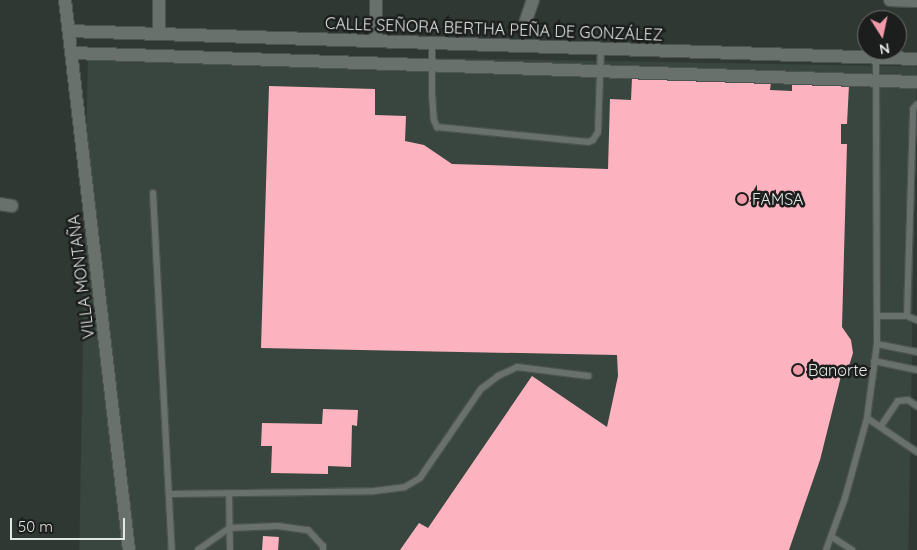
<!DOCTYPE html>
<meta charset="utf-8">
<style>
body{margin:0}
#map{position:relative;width:917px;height:550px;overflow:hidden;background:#303834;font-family:Quicksand,sans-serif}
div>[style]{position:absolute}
.built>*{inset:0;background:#38463f;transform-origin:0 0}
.building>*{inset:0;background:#fcb3bf;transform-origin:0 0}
.roads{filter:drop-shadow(1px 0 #4d5350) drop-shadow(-1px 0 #4d5350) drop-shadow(0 1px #4d5350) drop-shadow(0 -1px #4d5350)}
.service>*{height:6px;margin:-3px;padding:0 3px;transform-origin:3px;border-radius:3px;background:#69716d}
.minor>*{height:12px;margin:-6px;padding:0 6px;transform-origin:6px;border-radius:6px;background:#69716d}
.dots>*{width:14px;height:14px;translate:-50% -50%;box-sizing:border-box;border:2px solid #1b1e1c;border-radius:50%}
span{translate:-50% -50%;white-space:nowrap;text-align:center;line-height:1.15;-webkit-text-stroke:5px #1b1e1c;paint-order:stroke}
.street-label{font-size:16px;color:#e2e7e4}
.poi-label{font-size:16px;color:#e2e7e4}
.left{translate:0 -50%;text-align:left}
.north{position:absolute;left:857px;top:10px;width:50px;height:50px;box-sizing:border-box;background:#1b1e1c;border:1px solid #6b6e6c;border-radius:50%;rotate:170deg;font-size:14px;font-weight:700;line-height:20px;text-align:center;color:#e2e7e4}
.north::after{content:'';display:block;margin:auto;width:18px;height:22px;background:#f39aaa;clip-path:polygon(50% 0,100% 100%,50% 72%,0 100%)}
.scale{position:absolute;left:10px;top:518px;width:115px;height:22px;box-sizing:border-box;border:2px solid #e2e7e4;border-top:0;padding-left:6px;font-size:15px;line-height:18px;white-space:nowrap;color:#e2e7e4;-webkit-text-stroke:4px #1b1e1c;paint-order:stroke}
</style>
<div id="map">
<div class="built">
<div style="left:88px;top:52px;width:829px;height:501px;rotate:1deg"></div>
</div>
<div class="building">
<div style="clip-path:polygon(632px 78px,771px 82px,770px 90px,792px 91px,792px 84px,849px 85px,847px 124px,841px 124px,841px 144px,847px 144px,842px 327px,851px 340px,853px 353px,849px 366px,841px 376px,820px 460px,789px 550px,400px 550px,419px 523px,428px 528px,532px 376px,607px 427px,618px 376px,617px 355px,261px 348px,269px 86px,375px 89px,375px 115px,406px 116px,405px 141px,424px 145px,452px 164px,608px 169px,610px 99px,631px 100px)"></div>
<div style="clip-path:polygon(323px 409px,358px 410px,357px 426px,352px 425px,351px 467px,328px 466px,328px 474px,271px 473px,272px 446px,261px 446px,262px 423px,322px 424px)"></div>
<div style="left:263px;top:536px;width:16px;height:14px;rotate:4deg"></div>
</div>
<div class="roads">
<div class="service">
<div style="left:432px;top:43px;width:51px;rotate:90deg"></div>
<div style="left:432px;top:94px;width:26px;rotate:86deg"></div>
<div style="left:434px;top:120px;width:8px;rotate:67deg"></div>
<div style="left:437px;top:127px;width:152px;rotate:5.7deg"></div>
<div style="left:588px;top:142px;width:5px;rotate:-22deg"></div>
<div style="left:593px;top:140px;width:9px;rotate:-58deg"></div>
<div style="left:598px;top:132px;width:84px;rotate:-88deg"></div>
<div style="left:153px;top:193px;width:358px;rotate:87deg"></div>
<div style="left:877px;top:316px;width:30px"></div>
<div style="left:907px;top:316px;width:11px;rotate:22deg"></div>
<div style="left:907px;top:316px;width:207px;rotate:-88.3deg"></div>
<div style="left:913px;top:109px;width:6px;rotate:-51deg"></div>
<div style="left:877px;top:344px;width:41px;rotate:11.3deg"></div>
<div style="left:874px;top:361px;width:44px;rotate:11.8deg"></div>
<div style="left:867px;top:418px;width:60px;rotate:34.2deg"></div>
<div style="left:881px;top:426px;width:30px;rotate:-56deg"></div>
<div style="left:898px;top:401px;width:10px;rotate:-6deg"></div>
<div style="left:908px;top:400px;width:11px;rotate:34deg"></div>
<div style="left:229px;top:493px;width:57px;rotate:89deg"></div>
<div style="left:170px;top:494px;width:204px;rotate:-0.8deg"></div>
<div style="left:374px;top:491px;width:31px;rotate:-7deg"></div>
<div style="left:405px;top:487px;width:17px;rotate:-31deg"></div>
<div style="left:420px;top:478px;width:108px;rotate:-55.6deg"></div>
<div style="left:481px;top:389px;width:21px;rotate:-37deg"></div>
<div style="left:498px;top:376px;width:21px;rotate:-25deg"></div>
<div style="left:517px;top:367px;width:72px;rotate:7.2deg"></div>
<div style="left:832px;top:537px;width:24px;rotate:33deg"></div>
<div style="left:198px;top:550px;width:39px;rotate:-35deg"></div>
<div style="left:230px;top:528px;width:48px;rotate:-2.4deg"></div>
<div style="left:278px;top:526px;width:30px;rotate:8deg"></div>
<div style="left:308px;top:530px;width:22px;rotate:47deg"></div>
<div style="left:323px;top:546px;width:4px;rotate:90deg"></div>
<div style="left:826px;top:550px;width:55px;rotate:-69.9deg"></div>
<div style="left:845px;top:498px;width:83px;rotate:-74.6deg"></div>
<div style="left:867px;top:418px;width:75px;rotate:-82.3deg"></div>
<div style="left:877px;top:344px;width:286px;rotate:-90.2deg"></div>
</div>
<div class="minor">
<div style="left:65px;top:0;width:554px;rotate:83.36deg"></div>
<div style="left:890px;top:0;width:27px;rotate:2deg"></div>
<div style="left:526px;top:20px;width:21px;rotate:-71deg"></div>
<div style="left:69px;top:31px;width:848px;rotate:1.89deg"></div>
<div style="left:159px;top:34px;width:34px;rotate:-90deg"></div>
<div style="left:376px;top:41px;width:41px;rotate:-90deg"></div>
<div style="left:72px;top:53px;width:845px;rotate:1.97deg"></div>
<div style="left:0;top:204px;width:12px;rotate:9deg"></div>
</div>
</div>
<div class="dots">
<div style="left:742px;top:199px;background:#f39aaa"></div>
<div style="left:798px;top:370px;background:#f39aaa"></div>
</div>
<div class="street-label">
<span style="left:494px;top:29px;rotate:2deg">CALLE SEÑORA BERTHA PEÑA DE GONZÁLEZ</span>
<span style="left:81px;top:277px;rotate:-97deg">VILLA MONTAÑA</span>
</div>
<div class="poi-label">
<span class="left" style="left:752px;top:199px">FAMSA</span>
<span class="left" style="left:808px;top:370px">Banorte</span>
</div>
<div class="north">N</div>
<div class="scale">50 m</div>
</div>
